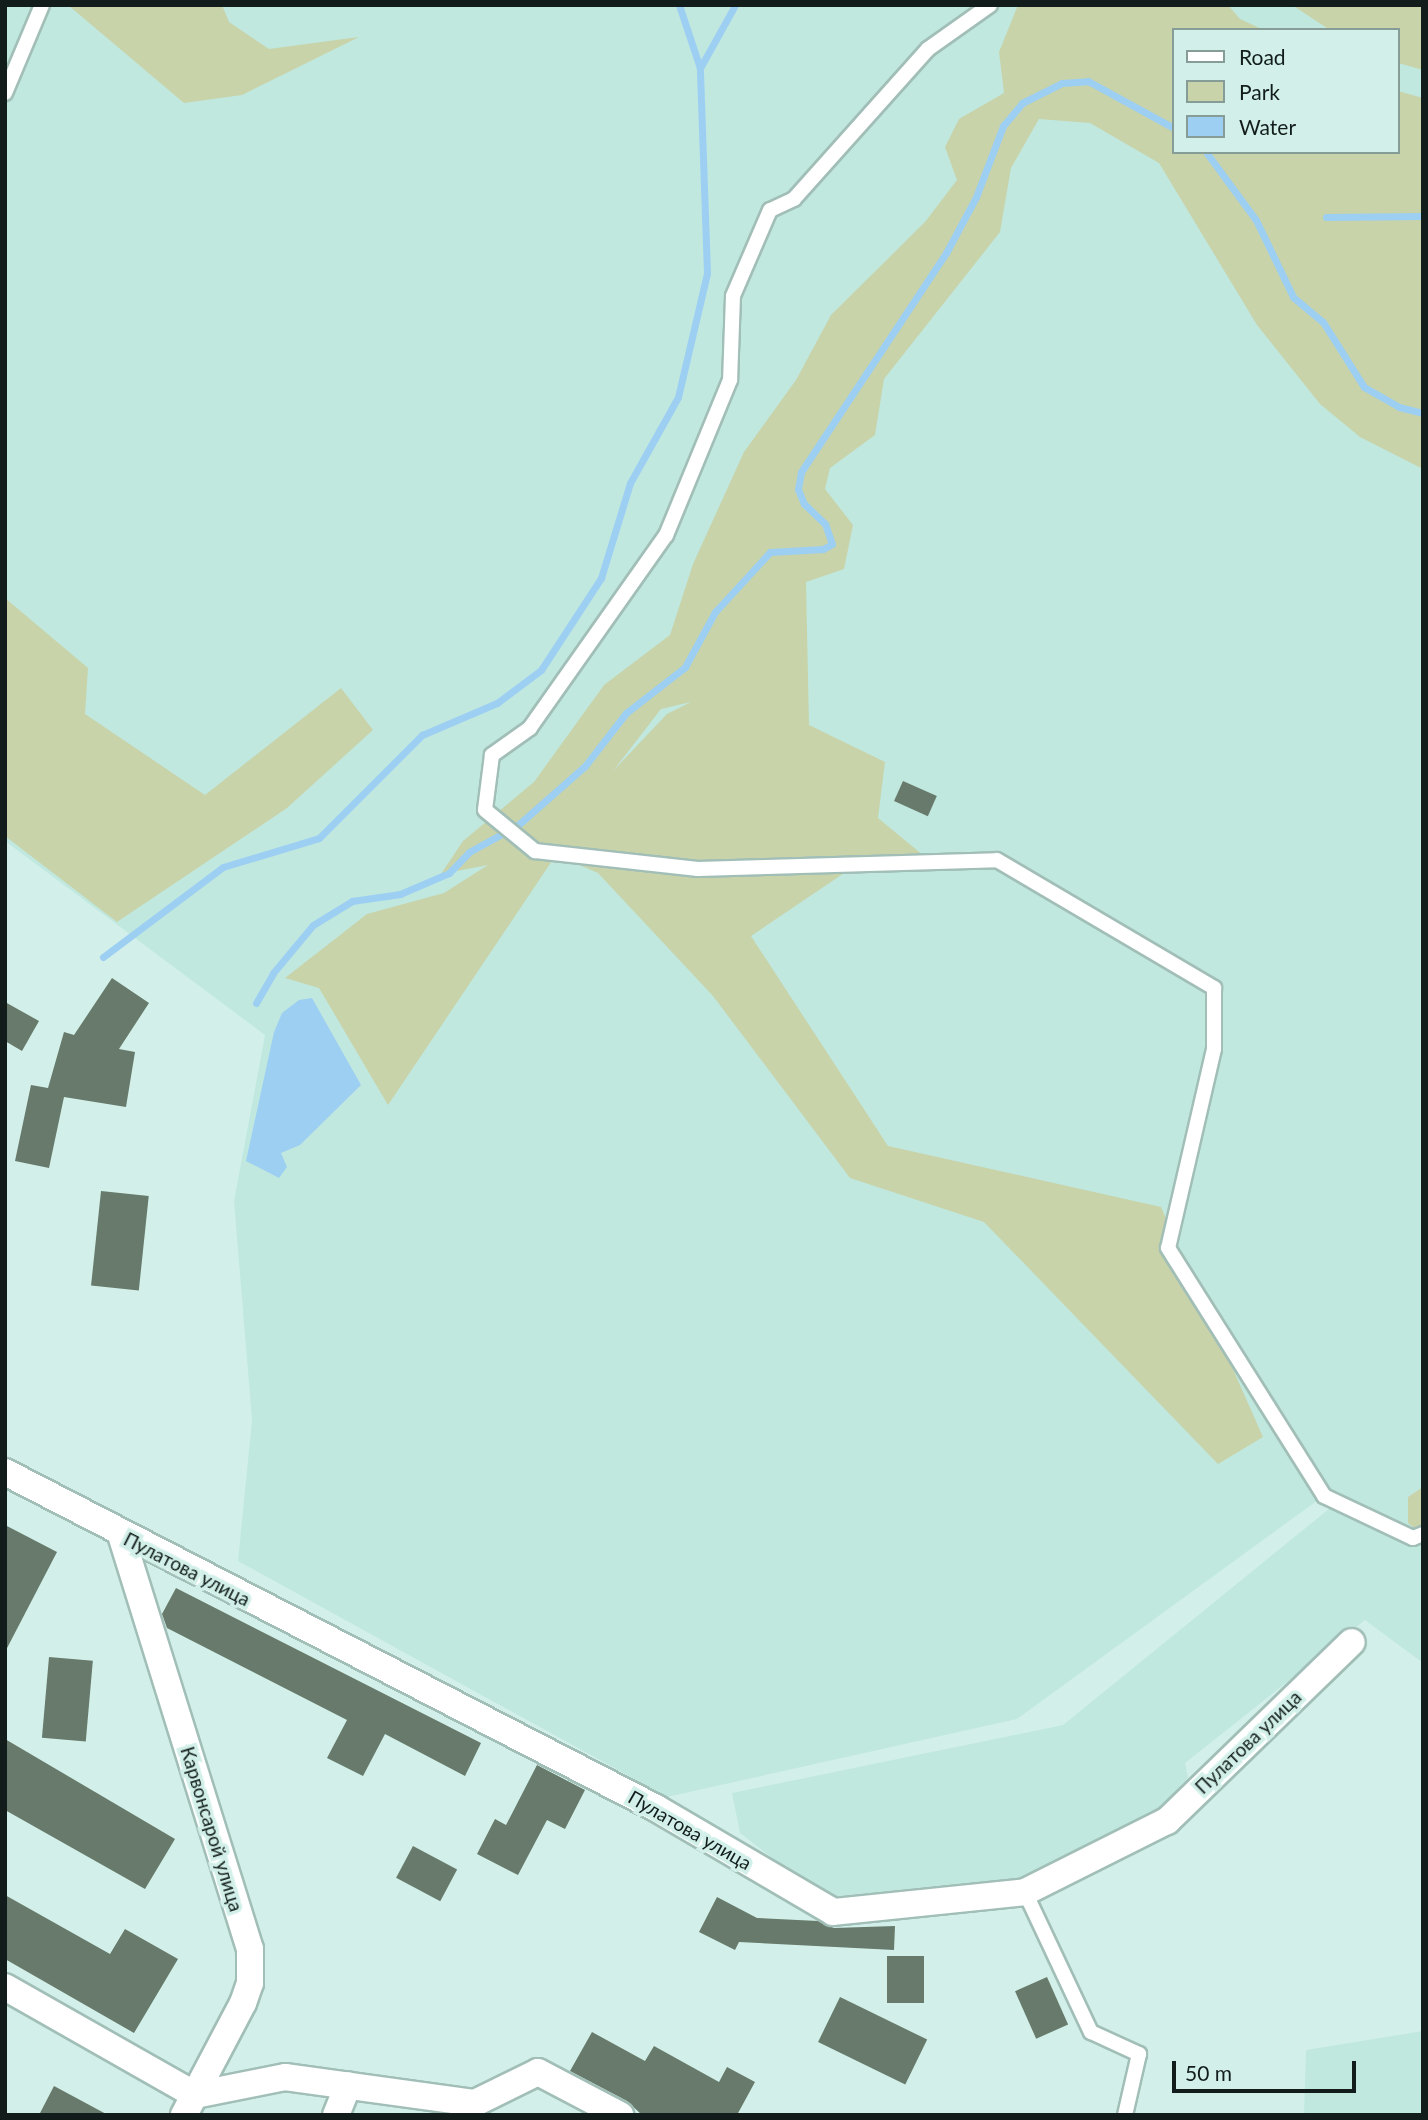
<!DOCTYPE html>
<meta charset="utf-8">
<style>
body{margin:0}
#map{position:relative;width:1428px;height:2120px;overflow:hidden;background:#d2f0e9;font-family:Lato,sans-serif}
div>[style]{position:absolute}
.built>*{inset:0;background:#c0e8df}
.green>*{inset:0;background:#c8d3aa}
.water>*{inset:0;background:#9dcff3}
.stream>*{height:7px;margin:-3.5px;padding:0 3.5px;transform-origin:3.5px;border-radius:3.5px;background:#9dcff3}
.building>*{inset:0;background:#677a6b;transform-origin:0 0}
.roads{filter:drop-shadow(2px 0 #a1beb7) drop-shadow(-2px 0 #a1beb7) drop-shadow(0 2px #a1beb7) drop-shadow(0 -2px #a1beb7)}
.service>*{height:14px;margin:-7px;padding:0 7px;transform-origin:7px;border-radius:7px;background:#fff}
.minor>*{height:26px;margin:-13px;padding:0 13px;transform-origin:13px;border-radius:13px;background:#fff}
span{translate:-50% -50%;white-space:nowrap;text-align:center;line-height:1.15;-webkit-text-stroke:7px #d2f0e9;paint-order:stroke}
.street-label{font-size:19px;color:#121d1b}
.frame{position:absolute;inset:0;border:7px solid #121d1b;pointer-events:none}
.legend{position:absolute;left:1172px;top:28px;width:228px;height:126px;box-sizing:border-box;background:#d2f0e9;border:2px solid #859c97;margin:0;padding:9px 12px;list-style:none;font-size:21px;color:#121d1b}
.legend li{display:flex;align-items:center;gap:14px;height:35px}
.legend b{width:35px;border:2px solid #859c97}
.scale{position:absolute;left:1172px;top:2061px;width:184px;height:32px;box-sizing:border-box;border:4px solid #121d1b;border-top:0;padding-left:9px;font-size:21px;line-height:24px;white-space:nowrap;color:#121d1b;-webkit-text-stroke:5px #d2f0e9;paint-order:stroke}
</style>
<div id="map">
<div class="built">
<div style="clip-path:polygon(evenodd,5px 5px,1423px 5px,1423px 1663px,1365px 1620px,1185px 1763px,1188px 1778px,1157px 1813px,1023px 1883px,831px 1903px,740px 1833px,732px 1793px,1063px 1725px,1340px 1500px,1329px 1492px,1017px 1719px,667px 1797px,238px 1561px,252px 1420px,234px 1201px,265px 1035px,5px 841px,5px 5px,1174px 30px,1398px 30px,1398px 152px,1174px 152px,1174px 30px)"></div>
<div style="clip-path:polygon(1423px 2031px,1423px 2115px,1304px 2115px,1306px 2050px)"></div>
</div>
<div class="green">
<div style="clip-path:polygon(68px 5px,222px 5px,229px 22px,269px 49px,359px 37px,242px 95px,184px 103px)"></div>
<div style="clip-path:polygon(evenodd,1018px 5px,1228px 5px,1240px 19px,1264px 30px,1174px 30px,1174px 152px,1398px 152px,1398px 91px,1423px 98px,1423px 469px,1360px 437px,1320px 404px,1257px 325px,1159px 163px,1090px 123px,1039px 119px,1011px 168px,1000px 232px,884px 379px,875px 435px,830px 468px,825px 489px,853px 525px,844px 569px,806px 582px,809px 725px,885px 762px,878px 818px,924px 856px,859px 863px,751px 936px,888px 1146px,1161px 1207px,1263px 1437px,1218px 1464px,984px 1222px,850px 1178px,713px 996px,598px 873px,556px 855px,388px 1105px,319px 988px,285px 978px,367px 914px,444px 893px,488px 865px,441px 874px,463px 841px,534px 782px,604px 685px,670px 635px,693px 564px,744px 452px,796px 380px,831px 315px,925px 222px,957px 180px,945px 147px,959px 119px,1004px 93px,999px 52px,1018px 5px,691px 702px,667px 714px,613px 771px,661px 709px,691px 702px)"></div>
<div style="clip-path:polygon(1292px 5px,1423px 5px,1423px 70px,1398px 63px,1398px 30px,1330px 30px)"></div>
<div style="clip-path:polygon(5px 598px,88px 668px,85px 714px,205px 795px,341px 688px,373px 730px,287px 808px,117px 922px,5px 836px)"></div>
<div style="clip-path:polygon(1423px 1487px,1423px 1535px,1408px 1523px,1408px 1497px)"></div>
</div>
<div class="water">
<div style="clip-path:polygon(312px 998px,361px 1085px,300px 1145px,281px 1153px,287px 1167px,279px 1178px,246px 1161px,274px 1032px,282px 1013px,299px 1000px)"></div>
</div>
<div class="stream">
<div style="left:700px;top:68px;width:72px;rotate:-60.9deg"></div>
<div style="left:1206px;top:152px;width:84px;rotate:53.7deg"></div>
<div style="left:1256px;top:220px;width:85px;rotate:64.3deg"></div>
<div style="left:1293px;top:297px;width:39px;rotate:40deg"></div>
<div style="left:1323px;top:322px;width:77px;rotate:57.8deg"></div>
<div style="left:1364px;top:387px;width:40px;rotate:29.7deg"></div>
<div style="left:1399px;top:407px;width:25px;rotate:14deg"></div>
<div style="left:1326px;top:217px;width:97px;rotate:-0.6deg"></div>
<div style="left:103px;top:957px;width:150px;rotate:-36.9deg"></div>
<div style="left:223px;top:867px;width:100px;rotate:-16.8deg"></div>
<div style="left:319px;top:838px;width:146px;rotate:-45deg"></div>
<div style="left:422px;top:735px;width:82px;rotate:-23.1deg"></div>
<div style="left:497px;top:703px;width:55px;rotate:-36.9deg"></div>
<div style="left:541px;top:670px;width:110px;rotate:-56.9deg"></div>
<div style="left:601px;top:578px;width:99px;rotate:-73deg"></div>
<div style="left:630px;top:483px;width:98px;rotate:-60.8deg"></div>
<div style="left:678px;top:397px;width:127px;rotate:-76.8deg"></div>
<div style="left:707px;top:273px;width:205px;rotate:-92deg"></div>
<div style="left:700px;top:68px;width:66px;rotate:-108.4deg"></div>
<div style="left:256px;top:1003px;width:34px;rotate:-60deg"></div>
<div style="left:273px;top:973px;width:62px;rotate:-50.2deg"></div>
<div style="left:313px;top:925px;width:46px;rotate:-31.6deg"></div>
<div style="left:352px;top:901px;width:49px;rotate:-8.3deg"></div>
<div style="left:400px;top:894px;width:53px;rotate:-23.2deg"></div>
<div style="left:449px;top:873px;width:29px;rotate:-46deg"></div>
<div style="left:469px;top:852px;width:56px;rotate:-28.9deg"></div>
<div style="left:518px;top:825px;width:89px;rotate:-41.4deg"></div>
<div style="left:585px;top:766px;width:67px;rotate:-52.3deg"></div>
<div style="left:626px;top:713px;width:75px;rotate:-37.9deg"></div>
<div style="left:685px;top:667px;width:63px;rotate:-61.4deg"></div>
<div style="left:715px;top:612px;width:81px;rotate:-47.5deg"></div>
<div style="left:770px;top:552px;width:53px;rotate:-3.2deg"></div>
<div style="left:823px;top:549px;width:10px;rotate:-29deg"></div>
<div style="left:832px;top:544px;width:21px;rotate:-109deg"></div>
<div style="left:825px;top:524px;width:29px;rotate:-136deg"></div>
<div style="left:804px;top:504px;width:16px;rotate:-112deg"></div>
<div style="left:798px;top:489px;width:17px;rotate:-80deg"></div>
<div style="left:801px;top:472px;width:263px;rotate:-56.5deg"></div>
<div style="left:946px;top:253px;width:64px;rotate:-61.8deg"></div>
<div style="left:976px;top:197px;width:76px;rotate:-69.2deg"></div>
<div style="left:1003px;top:126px;width:30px;rotate:-50deg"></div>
<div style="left:1022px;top:103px;width:45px;rotate:-26.6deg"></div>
<div style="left:1062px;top:83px;width:26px;rotate:-4deg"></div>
<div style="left:1088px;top:81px;width:98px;rotate:28.7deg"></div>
</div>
<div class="building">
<div style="left:903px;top:781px;width:37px;height:22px;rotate:24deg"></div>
<div style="clip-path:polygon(112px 978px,149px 1003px,119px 1049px,135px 1052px,126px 1107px,64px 1097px,49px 1168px,15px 1161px,31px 1085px,48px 1088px,64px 1032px,74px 1035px)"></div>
<div style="clip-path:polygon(5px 1002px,39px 1021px,22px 1051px,5px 1041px)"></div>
<div style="left:101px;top:1191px;width:48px;height:95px;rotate:6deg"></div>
<div style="clip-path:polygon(5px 1525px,57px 1552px,5px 1652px)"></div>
<div style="clip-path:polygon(176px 1588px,481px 1743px,465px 1776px,385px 1734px,363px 1776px,327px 1758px,347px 1720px,167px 1628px,162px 1614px)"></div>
<div style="left:49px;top:1657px;width:44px;height:81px;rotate:5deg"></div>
<div style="clip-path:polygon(5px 1739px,175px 1839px,145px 1889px,5px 1810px)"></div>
<div style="clip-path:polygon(537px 1765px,585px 1790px,565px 1829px,547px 1820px,518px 1875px,477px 1854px,495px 1819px,506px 1825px)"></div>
<div style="left:413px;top:1846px;width:50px;height:36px;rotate:28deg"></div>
<div style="clip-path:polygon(5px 1895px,110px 1954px,125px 1929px,178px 1959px,134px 2033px,5px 1959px)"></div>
<div style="clip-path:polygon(717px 1897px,757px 1918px,818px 1921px,834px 1928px,895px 1926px,894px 1950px,739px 1942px,735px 1950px,699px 1932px)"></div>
<div style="left:924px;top:1956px;width:47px;height:37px;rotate:90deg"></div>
<div style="left:1047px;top:1977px;width:52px;height:35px;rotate:66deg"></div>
<div style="left:840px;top:1997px;width:97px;height:50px;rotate:26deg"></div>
<div style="clip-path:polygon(592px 2032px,645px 2061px,654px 2046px,719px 2082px,727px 2067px,755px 2082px,737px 2115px,642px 2115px,627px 2101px,570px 2071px)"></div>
<div style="clip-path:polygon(54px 2086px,108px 2115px,39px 2115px)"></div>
</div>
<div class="roads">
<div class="service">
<div style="left:990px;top:5px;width:76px;rotate:144.6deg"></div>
<div style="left:928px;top:49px;width:201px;rotate:131.8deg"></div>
<div style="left:794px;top:199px;width:26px;rotate:155deg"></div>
<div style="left:770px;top:210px;width:94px;rotate:113.3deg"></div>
<div style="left:733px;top:296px;width:84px;rotate:92deg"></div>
<div style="left:730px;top:380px;width:168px;rotate:112.4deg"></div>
<div style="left:666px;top:535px;width:236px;rotate:125.2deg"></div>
<div style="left:530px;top:728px;width:47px;rotate:144.6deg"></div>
<div style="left:492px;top:755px;width:55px;rotate:97.3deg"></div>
<div style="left:485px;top:810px;width:65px;rotate:39.4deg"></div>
<div style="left:535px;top:851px;width:164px;rotate:6.3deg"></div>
<div style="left:698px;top:869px;width:299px;rotate:-1.7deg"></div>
<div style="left:997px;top:860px;width:252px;rotate:30.5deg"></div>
<div style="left:1214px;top:988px;width:61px;rotate:90deg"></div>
<div style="left:1214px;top:1049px;width:204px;rotate:103deg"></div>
<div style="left:1168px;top:1248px;width:293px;rotate:57.8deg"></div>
<div style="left:1324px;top:1496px;width:98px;rotate:25.3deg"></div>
<div style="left:1413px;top:1538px;width:11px;rotate:-22deg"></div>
<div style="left:5px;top:93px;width:95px;rotate:-67.2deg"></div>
<div style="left:1025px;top:1892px;width:155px;rotate:64.8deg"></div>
<div style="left:1091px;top:2032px;width:53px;rotate:24.6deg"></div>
<div style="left:1139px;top:2054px;width:63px;rotate:102.9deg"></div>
</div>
<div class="minor">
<div style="left:5px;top:1472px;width:733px;rotate:27.3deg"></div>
<div style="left:656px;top:1808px;width:205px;rotate:30.4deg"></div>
<div style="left:833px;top:1912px;width:193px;rotate:-5.9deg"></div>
<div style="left:1025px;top:1892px;width:159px;rotate:-26.6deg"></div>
<div style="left:1167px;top:1821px;width:257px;rotate:-44.1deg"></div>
<div style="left:121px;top:1535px;width:434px;rotate:72.7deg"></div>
<div style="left:250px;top:1949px;width:34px;rotate:90deg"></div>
<div style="left:250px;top:1983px;width:21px;rotate:109deg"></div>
<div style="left:243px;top:2003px;width:127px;rotate:117.8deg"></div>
<div style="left:5px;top:1987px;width:219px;rotate:29.6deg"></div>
<div style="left:195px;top:2095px;width:92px;rotate:-11.3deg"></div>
<div style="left:285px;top:2077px;width:192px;rotate:7.8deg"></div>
<div style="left:475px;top:2103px;width:70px;rotate:-26.2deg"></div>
<div style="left:538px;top:2072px;width:93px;rotate:27.7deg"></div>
<div style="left:336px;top:2115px;width:32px;rotate:-68deg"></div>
</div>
</div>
<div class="street-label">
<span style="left:187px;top:1569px;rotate:27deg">Пулатова улица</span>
<span style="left:1248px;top:1742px;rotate:-44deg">Пулатова улица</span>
<span style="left:212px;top:1829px;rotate:73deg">Карвонсарой улица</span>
<span style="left:690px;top:1830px;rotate:30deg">Пулатова улица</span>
</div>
<div class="frame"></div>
<ul class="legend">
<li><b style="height:9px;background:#fff"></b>Road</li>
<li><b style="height:19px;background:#c8d3aa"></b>Park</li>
<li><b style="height:19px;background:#9dcff3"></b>Water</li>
</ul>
<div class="scale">50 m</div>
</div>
